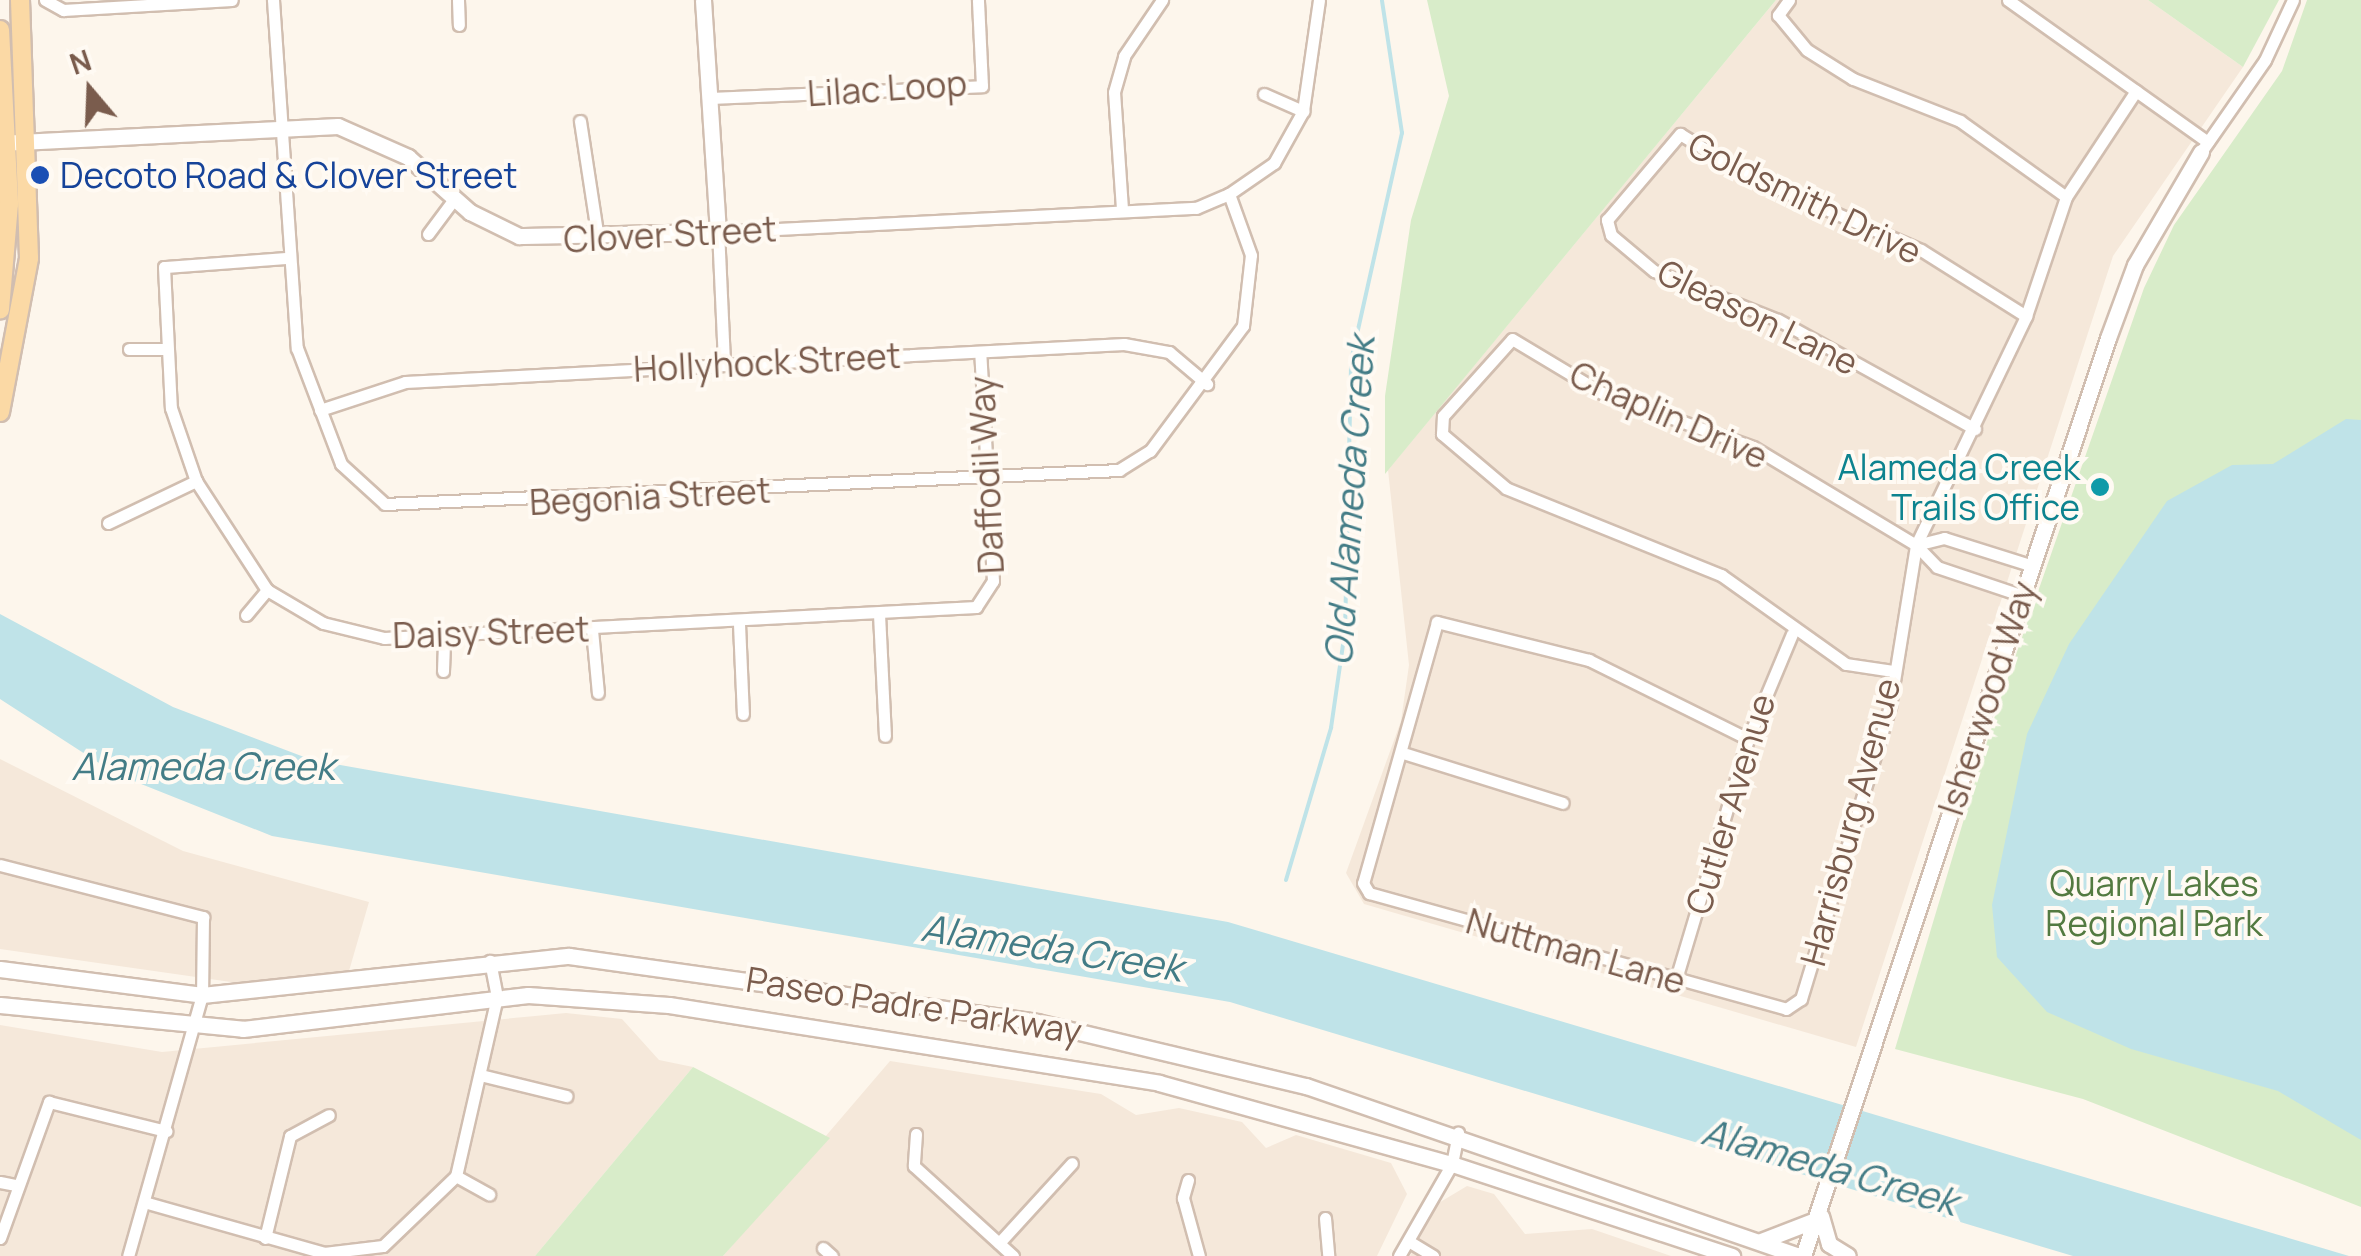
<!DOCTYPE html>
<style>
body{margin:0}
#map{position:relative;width:2361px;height:1256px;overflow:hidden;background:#fdf6ec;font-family:Manrope,sans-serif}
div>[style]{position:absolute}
.residential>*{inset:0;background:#f5e8da}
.green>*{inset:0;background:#d8ecc9}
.water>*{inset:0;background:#bfe3e8}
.stream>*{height:4px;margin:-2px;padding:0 2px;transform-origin:2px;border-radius:2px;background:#bfe3e8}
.roads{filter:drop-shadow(2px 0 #d1beb0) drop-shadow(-2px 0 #d1beb0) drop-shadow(0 2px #d1beb0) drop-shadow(0 -2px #d1beb0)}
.street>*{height:11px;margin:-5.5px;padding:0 5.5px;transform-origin:5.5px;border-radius:5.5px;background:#fff}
.secondary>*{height:15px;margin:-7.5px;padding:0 7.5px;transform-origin:7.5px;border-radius:7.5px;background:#fff}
.primary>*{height:18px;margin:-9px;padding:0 9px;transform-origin:9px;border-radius:9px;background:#fbd9a5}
.dots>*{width:28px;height:28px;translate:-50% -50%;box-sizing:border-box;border:5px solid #fffaf3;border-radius:50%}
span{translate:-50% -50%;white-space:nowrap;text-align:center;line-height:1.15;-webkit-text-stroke:8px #fffaf3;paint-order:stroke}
.street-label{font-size:35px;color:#7a5c4d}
.transit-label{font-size:35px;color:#164399}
.left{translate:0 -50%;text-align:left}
.culture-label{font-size:35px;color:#0d838f}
.right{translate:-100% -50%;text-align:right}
.park-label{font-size:35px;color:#537a41}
.water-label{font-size:38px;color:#437c86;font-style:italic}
.north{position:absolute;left:40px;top:40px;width:100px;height:100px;-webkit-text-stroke:8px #fffaf3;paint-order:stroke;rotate:341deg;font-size:28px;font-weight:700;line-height:40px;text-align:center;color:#7a5c4d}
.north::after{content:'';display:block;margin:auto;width:35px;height:45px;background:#7a5c4d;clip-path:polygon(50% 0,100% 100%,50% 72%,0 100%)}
</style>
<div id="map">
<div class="residential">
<div style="clip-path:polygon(1776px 0,2148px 0,2243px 67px,2113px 256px,1856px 1047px,1364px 904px,1346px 873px,1401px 721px,1409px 665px,1388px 470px)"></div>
<div style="clip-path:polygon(0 759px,183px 851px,369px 902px,349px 971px,238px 983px,0 949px)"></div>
<div style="clip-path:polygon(566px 1013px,622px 1019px,659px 1060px,693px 1067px,535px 1256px,0 1256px,0 1025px,162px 1052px)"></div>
<div style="clip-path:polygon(890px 1061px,1101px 1094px,1136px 1115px,1179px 1108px,1242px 1122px,1266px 1148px,1296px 1135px,1391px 1163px,1407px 1194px,1377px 1256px,723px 1256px)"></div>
<div style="clip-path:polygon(1467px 1186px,1494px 1194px,1525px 1234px,1592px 1229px,1671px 1256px,1410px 1256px,1437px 1204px)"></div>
</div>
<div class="green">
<div style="clip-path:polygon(1427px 0,1776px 0,1385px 474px,1385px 396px,1411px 220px,1449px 96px)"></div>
<div style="clip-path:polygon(2148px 0,2279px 0,2243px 67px)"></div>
<div style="clip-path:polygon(2307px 0,2361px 0,2361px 1207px,2083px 1099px,1895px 1049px,1997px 709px,2144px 288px,2174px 225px,2282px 71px)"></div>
<div style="clip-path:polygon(693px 1067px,830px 1138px,723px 1256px,535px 1256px)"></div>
</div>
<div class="water">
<div style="clip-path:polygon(2346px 419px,2361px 420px,2361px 1140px,2278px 1091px,2131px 1049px,2047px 1012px,1997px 957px,1992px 905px,2027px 734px,2069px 644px,2167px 501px,2232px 465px,2273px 464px)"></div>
<div style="clip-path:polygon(0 614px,173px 707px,312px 760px,1228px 922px,2349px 1256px,2073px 1256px,1230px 1002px,272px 836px,116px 774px,0 699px)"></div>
</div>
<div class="stream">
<div style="left:1286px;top:880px;width:159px;rotate:-73.5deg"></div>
<div style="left:1331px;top:728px;width:98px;rotate:-81.8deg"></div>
<div style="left:1345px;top:631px;width:270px;rotate:-88.7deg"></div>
<div style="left:1351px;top:361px;width:234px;rotate:-77.4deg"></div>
<div style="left:1402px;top:133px;width:134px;rotate:-98.6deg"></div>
</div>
<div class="roads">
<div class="street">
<div style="left:45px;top:0;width:21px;rotate:29deg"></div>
<div style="left:63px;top:10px;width:169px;rotate:-3.4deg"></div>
<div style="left:273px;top:0;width:349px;rotate:86.1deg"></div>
<div style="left:297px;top:348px;width:124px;rotate:69.2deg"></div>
<div style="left:341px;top:464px;width:59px;rotate:42.3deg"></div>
<div style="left:385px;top:504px;width:735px;rotate:-2.65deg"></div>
<div style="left:1119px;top:470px;width:36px;rotate:-32deg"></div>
<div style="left:1150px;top:451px;width:156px;rotate:-53.4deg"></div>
<div style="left:1243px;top:326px;width:71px;rotate:-83.6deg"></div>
<div style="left:1251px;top:255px;width:65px;rotate:-109.8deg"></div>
<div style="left:458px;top:0;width:25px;rotate:88deg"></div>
<div style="left:1789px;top:0;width:19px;rotate:126deg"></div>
<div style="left:1778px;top:15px;width:45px;rotate:50.4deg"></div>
<div style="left:1807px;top:50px;width:54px;rotate:32.2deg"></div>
<div style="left:1853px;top:79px;width:115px;rotate:21.4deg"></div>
<div style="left:1960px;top:121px;width:130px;rotate:35.6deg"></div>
<div style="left:2008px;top:0;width:245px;rotate:35.4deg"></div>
<div style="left:1264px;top:94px;width:43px;rotate:23.6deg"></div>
<div style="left:710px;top:98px;width:272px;rotate:-2.5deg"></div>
<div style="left:982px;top:86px;width:86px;rotate:-92.7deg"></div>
<div style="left:580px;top:121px;width:119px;rotate:81.3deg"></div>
<div style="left:2203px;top:149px;width:108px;rotate:-55.1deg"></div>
<div style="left:2265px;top:60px;width:66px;rotate:-65deg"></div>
<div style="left:1122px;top:209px;width:117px;rotate:-93.9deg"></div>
<div style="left:1114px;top:92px;width:37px;rotate:-74deg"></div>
<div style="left:1124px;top:56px;width:68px;rotate:-55.8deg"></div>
<div style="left:428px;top:234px;width:44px;rotate:-53.4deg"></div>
<div style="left:287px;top:258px;width:123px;rotate:175.8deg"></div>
<div style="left:164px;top:267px;width:141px;rotate:87.2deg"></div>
<div style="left:171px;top:408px;width:77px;rotate:71.1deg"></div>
<div style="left:196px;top:481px;width:130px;rotate:56.9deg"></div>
<div style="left:267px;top:590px;width:65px;rotate:30.5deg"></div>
<div style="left:323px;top:623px;width:63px;rotate:13.8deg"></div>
<div style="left:384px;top:638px;width:593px;rotate:-3deg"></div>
<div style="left:976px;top:607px;width:31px;rotate:-57deg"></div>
<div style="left:993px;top:581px;width:229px;rotate:-93.2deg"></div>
<div style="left:129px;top:349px;width:35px"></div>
<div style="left:724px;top:362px;width:130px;rotate:-92.6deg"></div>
<div style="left:718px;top:232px;width:479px;rotate:-2.9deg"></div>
<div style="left:1196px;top:208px;width:36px;rotate:-23deg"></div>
<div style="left:1229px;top:194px;width:55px;rotate:-34.6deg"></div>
<div style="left:1274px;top:163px;width:60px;rotate:-60.9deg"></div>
<div style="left:1303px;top:111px;width:112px;rotate:-81.8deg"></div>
<div style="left:320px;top:410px;width:89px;rotate:-18.2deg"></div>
<div style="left:405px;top:382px;width:720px;rotate:-3.03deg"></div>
<div style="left:1124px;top:344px;width:46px;rotate:10.1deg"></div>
<div style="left:1169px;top:352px;width:50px;rotate:40.1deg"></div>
<div style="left:1975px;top:429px;width:225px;rotate:-151deg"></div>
<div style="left:1778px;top:320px;width:133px;rotate:-158.4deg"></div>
<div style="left:1654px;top:271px;width:56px;rotate:-140.1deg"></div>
<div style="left:1611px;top:235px;width:16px;rotate:-105deg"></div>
<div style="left:1607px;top:220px;width:113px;rotate:-49.7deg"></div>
<div style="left:1680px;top:134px;width:79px;rotate:31.5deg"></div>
<div style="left:1747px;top:175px;width:189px;rotate:23.3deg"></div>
<div style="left:1921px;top:250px;width:124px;rotate:32.2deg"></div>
<div style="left:108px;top:523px;width:98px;rotate:-25.5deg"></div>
<div style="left:1916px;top:545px;width:29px;rotate:-14deg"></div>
<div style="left:1944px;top:538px;width:90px;rotate:17.4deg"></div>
<div style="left:879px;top:614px;width:122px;rotate:87.2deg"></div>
<div style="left:246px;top:615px;width:33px;rotate:-50deg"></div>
<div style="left:739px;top:624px;width:90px;rotate:87.5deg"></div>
<div style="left:592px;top:630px;width:63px;rotate:84.6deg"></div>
<div style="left:443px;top:671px;width:33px;rotate:-88deg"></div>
<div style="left:1893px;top:671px;width:48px;rotate:-171.5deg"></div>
<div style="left:1846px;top:664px;width:153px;rotate:-144.5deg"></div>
<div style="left:1721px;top:575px;width:232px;rotate:-158deg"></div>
<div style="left:1506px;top:488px;width:84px;rotate:-139.8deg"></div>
<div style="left:1442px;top:434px;width:18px;rotate:-87deg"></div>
<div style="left:1443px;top:416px;width:103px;rotate:-48.1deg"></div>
<div style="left:1512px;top:339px;width:105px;rotate:31deg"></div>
<div style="left:1602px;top:393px;width:160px;rotate:19.7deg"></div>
<div style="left:1753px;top:447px;width:190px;rotate:31deg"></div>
<div style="left:1916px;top:545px;width:30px;rotate:46deg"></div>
<div style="left:1937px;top:567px;width:88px;rotate:18.6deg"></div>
<div style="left:1748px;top:739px;width:178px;rotate:-153.6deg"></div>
<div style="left:1589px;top:660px;width:157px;rotate:-166deg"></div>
<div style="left:1437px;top:622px;width:271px;rotate:105.8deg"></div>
<div style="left:1363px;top:883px;width:12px;rotate:59deg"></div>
<div style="left:1369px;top:893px;width:433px;rotate:15.5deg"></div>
<div style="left:1786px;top:1009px;width:18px;rotate:-34deg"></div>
<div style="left:1801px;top:999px;width:306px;rotate:-73.1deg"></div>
<div style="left:1890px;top:706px;width:163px;rotate:-80.8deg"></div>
<div style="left:1916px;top:545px;width:254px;rotate:-64.3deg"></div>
<div style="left:2026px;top:316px;width:126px;rotate:-71.4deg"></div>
<div style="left:2066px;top:197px;width:127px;rotate:-56.6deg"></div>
<div style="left:1406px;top:754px;width:164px;rotate:17.3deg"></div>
<div style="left:0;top:865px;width:210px;rotate:14.4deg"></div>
<div style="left:203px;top:917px;width:78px;rotate:90.7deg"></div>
<div style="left:202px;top:995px;width:271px;rotate:105.8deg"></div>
<div style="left:1676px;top:979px;width:251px;rotate:-73.3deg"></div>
<div style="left:1748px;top:739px;width:114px;rotate:-67.3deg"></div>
<div style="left:480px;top:1075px;width:89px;rotate:13.7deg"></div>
<div style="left:916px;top:1134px;width:32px;rotate:94deg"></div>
<div style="left:914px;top:1166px;width:134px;rotate:42.3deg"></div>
<div style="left:456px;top:1176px;width:38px;rotate:29deg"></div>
<div style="left:1188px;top:1180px;width:19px;rotate:106deg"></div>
<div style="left:1183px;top:1198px;width:60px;rotate:74.6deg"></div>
<div style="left:0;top:1182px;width:15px;rotate:11deg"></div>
<div style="left:144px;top:1202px;width:187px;rotate:15.8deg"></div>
<div style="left:324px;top:1253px;width:59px;rotate:-6.8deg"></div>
<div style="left:383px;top:1246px;width:101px;rotate:-43.8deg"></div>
<div style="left:456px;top:1176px;width:184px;rotate:-77.1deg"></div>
<div style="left:497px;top:997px;width:37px;rotate:-101deg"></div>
<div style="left:1325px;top:1218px;width:38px;rotate:85deg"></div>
<div style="left:0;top:1238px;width:145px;rotate:-70.2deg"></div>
<div style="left:49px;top:1102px;width:121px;rotate:13.9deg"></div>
<div style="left:265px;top:1238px;width:105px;rotate:-76.2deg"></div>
<div style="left:290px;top:1136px;width:44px;rotate:-28.3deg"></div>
<div style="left:1410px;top:1242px;width:27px;rotate:31deg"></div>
<div style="left:999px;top:1243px;width:108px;rotate:-47.6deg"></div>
<div style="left:823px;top:1248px;width:12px;rotate:42deg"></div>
<div style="left:1399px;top:1256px;width:106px;rotate:-60.1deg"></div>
<div style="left:1452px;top:1164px;width:32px;rotate:-79deg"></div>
</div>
<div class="secondary">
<div style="left:0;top:143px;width:338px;rotate:-2.9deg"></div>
<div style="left:338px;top:126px;width:77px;rotate:23.9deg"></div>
<div style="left:408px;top:157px;width:83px;rotate:41.6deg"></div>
<div style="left:470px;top:212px;width:55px;rotate:26.1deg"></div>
<div style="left:519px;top:236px;width:199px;rotate:-1.2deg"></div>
<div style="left:718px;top:232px;width:232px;rotate:-93.7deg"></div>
<div style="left:0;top:969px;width:204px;rotate:7.3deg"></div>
<div style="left:202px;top:995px;width:369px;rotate:-6.1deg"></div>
<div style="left:569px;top:956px;width:473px;rotate:8deg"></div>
<div style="left:1037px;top:1022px;width:277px;rotate:13.4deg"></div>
<div style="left:1306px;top:1086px;width:521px;rotate:19.03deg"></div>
<div style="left:0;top:1005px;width:244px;rotate:5.6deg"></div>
<div style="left:243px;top:1029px;width:287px;rotate:-6.8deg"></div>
<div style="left:528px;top:995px;width:141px;rotate:4.1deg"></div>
<div style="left:669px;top:1005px;width:496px;rotate:9deg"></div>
<div style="left:1159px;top:1083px;width:304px;rotate:15.5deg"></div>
<div style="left:1452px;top:1164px;width:295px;rotate:18.2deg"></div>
<div style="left:1821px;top:1216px;width:29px;rotate:74deg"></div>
<div style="left:1829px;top:1244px;width:22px;rotate:32deg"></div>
<div style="left:1761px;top:1241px;width:61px;rotate:-21.1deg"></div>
<div style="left:1803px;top:1256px;width:967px;rotate:-71.62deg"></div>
<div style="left:2108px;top:338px;width:78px;rotate:-69.7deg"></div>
<div style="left:2135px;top:265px;width:131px;rotate:-59.7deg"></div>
</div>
<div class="primary">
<div style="left:0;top:30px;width:174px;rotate:87deg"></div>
<div style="left:9px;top:204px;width:106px;rotate:94.9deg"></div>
<div style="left:0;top:412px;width:157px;rotate:-79.3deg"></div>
<div style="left:29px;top:258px;width:258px;rotate:-92deg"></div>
</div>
</div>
<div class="dots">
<div style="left:40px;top:175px;background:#1a4fb4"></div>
<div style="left:2100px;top:487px;background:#0f9aa8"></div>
</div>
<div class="street-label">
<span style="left:887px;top:88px;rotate:-4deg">Lilac Loop</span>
<span style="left:1805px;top:198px;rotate:26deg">Goldsmith Drive</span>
<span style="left:670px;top:234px;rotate:-3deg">Clover Street</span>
<span style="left:1758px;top:317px;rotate:26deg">Gleason Lane</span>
<span style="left:767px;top:362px;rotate:-3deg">Hollyhock Street</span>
<span style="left:1669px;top:415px;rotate:24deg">Chaplin Drive</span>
<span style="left:986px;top:475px;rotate:-93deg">Daffodil Way</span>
<span style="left:650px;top:496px;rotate:-3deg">Begonia Street</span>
<span style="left:491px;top:632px;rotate:-2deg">Daisy Street</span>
<span style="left:1987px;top:698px;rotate:-72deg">Isherwood Way</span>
<span style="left:1730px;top:804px;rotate:-73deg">Cutler Avenue</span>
<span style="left:1850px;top:822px;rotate:-75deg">Harrisburg Avenue</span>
<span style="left:1576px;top:951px;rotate:16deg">Nuttman Lane</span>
<span style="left:914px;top:1005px;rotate:9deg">Paseo Padre Parkway</span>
</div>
<div class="transit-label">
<span class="left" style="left:60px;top:175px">Decoto Road &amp; Clover Street</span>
</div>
<div class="culture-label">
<span class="right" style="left:2080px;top:487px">Alameda Creek<br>Trails Office</span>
</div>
<div class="park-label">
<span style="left:2154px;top:903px">Quarry Lakes<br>Regional Park</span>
</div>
<div class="water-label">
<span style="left:1349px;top:501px;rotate:-86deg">Old Alameda Creek</span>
<span style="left:203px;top:766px">Alameda Creek</span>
<span style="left:1052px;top:947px;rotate:9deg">Alameda Creek</span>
<span style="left:1830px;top:1166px;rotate:16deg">Alameda Creek</span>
</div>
<div class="north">N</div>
</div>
